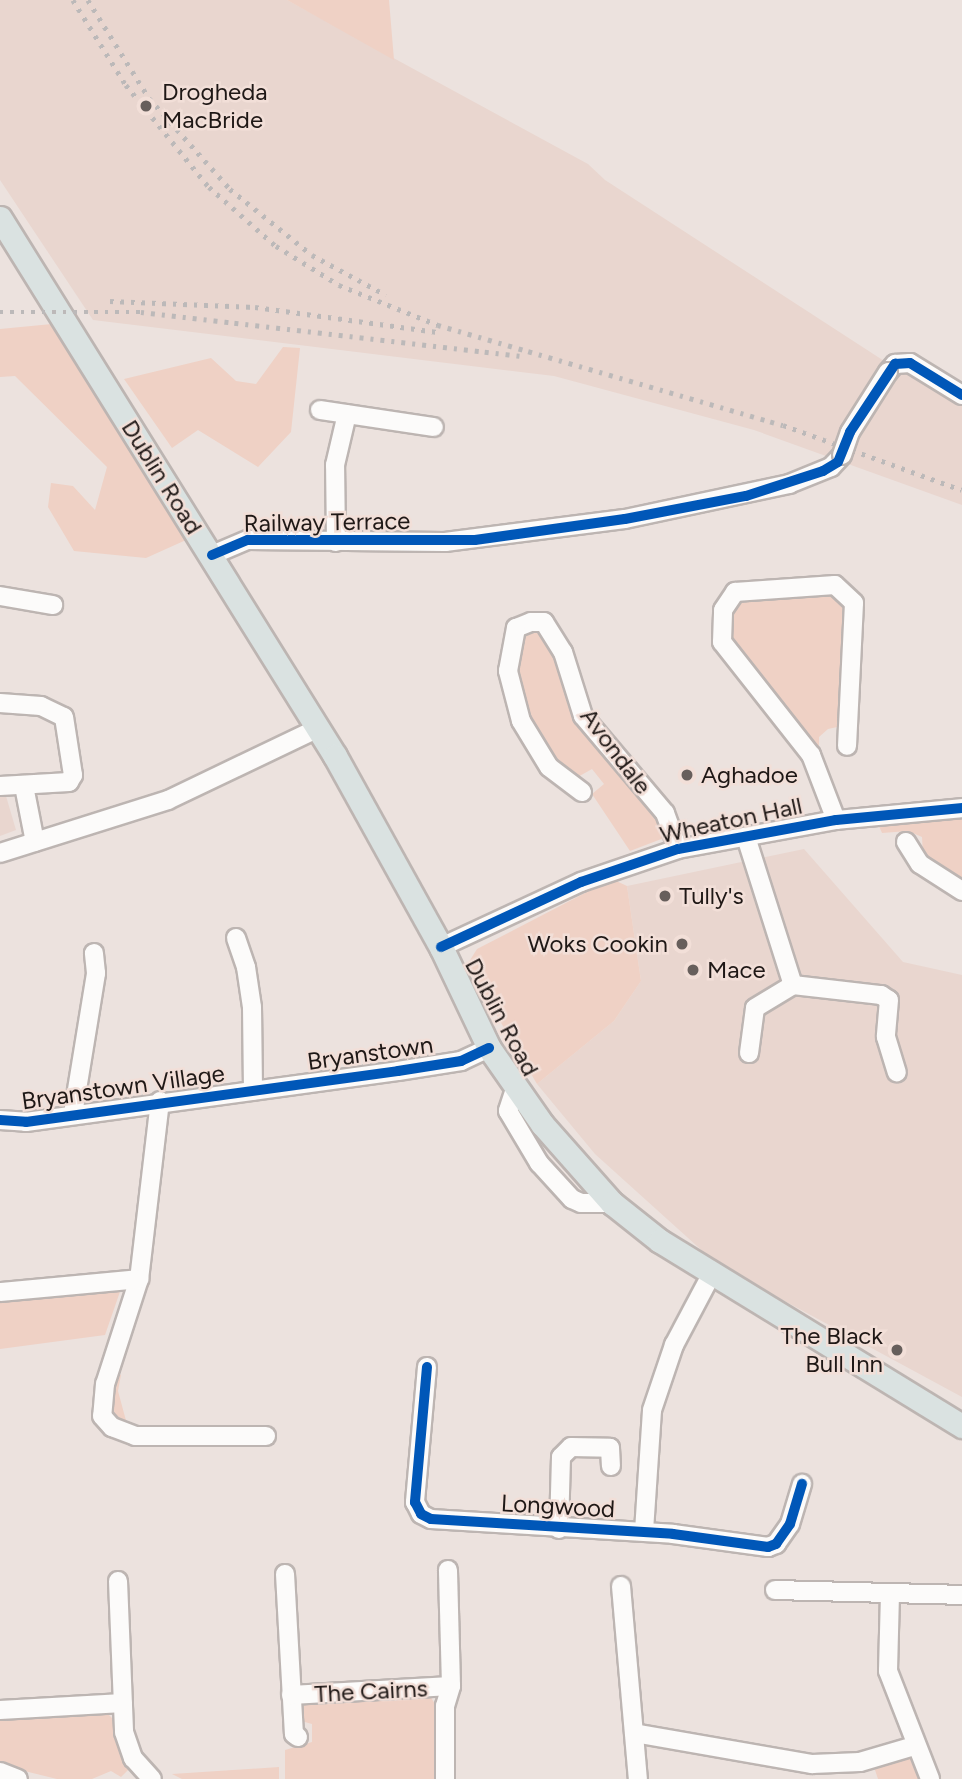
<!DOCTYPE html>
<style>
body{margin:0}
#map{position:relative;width:962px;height:1779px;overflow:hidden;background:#ece2de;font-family:Figtree,sans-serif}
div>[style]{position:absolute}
.built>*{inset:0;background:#e9d6cf}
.green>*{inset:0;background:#efd1c5}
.roads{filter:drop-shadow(2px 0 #bdb5b2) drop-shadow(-2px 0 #bdb5b2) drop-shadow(0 2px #bdb5b2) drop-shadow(0 -2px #bdb5b2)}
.minor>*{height:18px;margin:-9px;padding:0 9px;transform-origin:9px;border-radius:9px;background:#fcfbfa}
.major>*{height:23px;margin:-11.5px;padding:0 11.5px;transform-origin:11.5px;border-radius:11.5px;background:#dae2e1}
.rail>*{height:4.5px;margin-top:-2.25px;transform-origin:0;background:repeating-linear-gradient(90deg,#bcb9b9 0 3.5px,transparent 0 10.5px)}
.bridges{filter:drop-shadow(2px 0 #bdb5b2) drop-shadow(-2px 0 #bdb5b2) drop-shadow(0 2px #bdb5b2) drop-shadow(0 -2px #bdb5b2)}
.minor-bridge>*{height:18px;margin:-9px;padding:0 9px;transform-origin:9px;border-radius:9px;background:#fcfbfa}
.cycleway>*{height:10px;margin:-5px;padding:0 5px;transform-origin:5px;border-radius:5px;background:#0057b8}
.dots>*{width:19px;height:19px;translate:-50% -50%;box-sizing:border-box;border:4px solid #f2dfd8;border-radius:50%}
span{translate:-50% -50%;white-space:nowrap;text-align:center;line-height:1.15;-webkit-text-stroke:5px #f2dfd8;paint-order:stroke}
.poi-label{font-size:24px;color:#1f1816}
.left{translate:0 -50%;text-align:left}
.right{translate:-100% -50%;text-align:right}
.street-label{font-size:24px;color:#1f1816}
</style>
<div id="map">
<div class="built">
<div style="clip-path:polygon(0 0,287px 0,588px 164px,605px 180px,898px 370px,917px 371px,962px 401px,962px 505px,754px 430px,554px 376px,93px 320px,0 180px)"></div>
<div style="clip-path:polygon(0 796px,6px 796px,16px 830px,0 836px)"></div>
<div style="clip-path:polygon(804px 849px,903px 962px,962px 975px,962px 1397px,718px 1265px,595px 1154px,537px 1084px,614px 1021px,641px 981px,627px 886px)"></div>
</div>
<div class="green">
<div style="clip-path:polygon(287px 0,389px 0,394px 60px)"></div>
<div style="clip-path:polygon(52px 324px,186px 540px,146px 558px,74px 551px,48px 507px,51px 483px,73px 486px,95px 510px,107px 467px,15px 376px,0 377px,0 329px)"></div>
<div style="clip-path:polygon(283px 347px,300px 348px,291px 432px,258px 467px,198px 430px,172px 448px,124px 379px,211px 358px,236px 381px,256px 384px)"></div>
<div style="clip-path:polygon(826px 591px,838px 594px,846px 605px,842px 726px,828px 729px,819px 737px,819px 750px,731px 643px,728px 616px,736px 601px)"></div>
<div style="clip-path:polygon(533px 630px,545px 632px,557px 656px,571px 709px,660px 816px,664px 838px,630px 851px,592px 794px,604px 784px,592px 769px,576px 778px,547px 749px,530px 721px,518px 679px,517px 650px,522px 635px)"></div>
<div style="clip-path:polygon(962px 816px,962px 884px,923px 855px,922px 837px,908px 831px,882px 833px,879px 826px)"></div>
<div style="clip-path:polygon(612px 879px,627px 886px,641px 981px,614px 1021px,537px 1084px,467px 965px,477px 949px)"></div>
<div style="clip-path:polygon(123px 1283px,105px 1335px,0 1349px,0 1298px)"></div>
<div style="clip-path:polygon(116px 1373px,121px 1375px,118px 1391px,128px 1428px,118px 1425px,106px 1407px)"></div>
<div style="clip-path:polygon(429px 1694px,436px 1706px,438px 1779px,285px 1779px,285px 1750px,312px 1742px,312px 1724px,301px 1721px,302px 1703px)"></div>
<div style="clip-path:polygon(105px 1711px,115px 1721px,130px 1768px,121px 1777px,111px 1771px,92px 1779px,57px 1779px,0 1765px,0 1715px)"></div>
<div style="clip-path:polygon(905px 1755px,915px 1759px,924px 1779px,878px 1779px,874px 1767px)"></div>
<div style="clip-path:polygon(279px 1767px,279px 1779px,182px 1779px,172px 1774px)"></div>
</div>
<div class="roads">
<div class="minor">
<div style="left:888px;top:372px;width:11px;rotate:-49deg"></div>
<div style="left:895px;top:364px;width:15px;rotate:-4deg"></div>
<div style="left:910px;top:363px;width:61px;rotate:31.6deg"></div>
<div style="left:320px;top:410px;width:115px;rotate:8.5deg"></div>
<div style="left:336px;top:542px;width:77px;rotate:-90.7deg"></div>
<div style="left:335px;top:465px;width:52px;rotate:-76.8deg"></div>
<div style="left:212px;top:555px;width:39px;rotate:-23deg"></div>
<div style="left:248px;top:540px;width:197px;rotate:0.6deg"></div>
<div style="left:445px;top:542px;width:181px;rotate:-7.3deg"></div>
<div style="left:625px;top:519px;width:168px;rotate:-12deg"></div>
<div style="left:789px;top:484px;width:45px;rotate:-22deg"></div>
<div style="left:831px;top:467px;width:16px;rotate:-47deg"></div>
<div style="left:0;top:596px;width:54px;rotate:9.6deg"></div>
<div style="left:0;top:703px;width:41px;rotate:4.2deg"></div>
<div style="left:41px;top:706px;width:25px;rotate:26deg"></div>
<div style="left:64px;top:717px;width:59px;rotate:81.2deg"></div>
<div style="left:73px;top:775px;width:8px;rotate:120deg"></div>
<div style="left:69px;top:782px;width:69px;rotate:176.7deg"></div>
<div style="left:24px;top:786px;width:57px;rotate:78.9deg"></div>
<div style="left:582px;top:792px;width:41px;rotate:-142.9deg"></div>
<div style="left:549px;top:767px;width:54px;rotate:-121.3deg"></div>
<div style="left:521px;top:721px;width:52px;rotate:-104.6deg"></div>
<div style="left:508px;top:671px;width:44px;rotate:-79.5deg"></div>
<div style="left:516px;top:628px;width:16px;rotate:-22deg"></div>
<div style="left:531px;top:622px;width:13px"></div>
<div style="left:544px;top:622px;width:36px;rotate:58deg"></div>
<div style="left:563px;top:652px;width:67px;rotate:72.6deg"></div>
<div style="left:583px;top:716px;width:127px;rotate:49.8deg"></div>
<div style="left:665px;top:813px;width:38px;rotate:70deg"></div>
<div style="left:836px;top:820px;width:70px;rotate:-111deg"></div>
<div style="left:811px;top:755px;width:144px;rotate:-128.2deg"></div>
<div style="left:722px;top:642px;width:32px;rotate:-88deg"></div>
<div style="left:723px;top:610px;width:22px;rotate:-56deg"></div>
<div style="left:735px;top:592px;width:100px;rotate:-4deg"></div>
<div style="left:835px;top:585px;width:26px;rotate:43deg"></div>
<div style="left:854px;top:603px;width:143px;rotate:92.8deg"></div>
<div style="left:746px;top:837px;width:155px;rotate:72.4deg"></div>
<div style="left:906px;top:842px;width:26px;rotate:58deg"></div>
<div style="left:920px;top:864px;width:50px;rotate:32.7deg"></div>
<div style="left:0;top:853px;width:176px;rotate:-17.5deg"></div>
<div style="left:168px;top:800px;width:166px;rotate:-25.6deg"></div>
<div style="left:236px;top:938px;width:31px;rotate:71deg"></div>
<div style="left:246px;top:967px;width:40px;rotate:81.5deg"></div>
<div style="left:252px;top:1007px;width:84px;rotate:89.3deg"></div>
<div style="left:441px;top:947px;width:154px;rotate:-24.9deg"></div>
<div style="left:581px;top:882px;width:102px;rotate:-18.8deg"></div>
<div style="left:678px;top:849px;width:161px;rotate:-10.4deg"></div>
<div style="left:836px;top:820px;width:127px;rotate:-5.4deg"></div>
<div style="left:749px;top:1053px;width:45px;rotate:-82.4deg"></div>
<div style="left:755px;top:1008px;width:44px;rotate:-31.2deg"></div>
<div style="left:793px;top:985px;width:89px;rotate:6.5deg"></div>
<div style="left:881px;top:995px;width:9px;rotate:32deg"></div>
<div style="left:889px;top:1000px;width:37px;rotate:95deg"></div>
<div style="left:886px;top:1037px;width:37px;rotate:73deg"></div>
<div style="left:515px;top:1089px;width:23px;rotate:108deg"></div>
<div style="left:508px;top:1111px;width:61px;rotate:59.2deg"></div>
<div style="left:539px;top:1163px;width:49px;rotate:47.5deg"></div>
<div style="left:572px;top:1199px;width:10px;rotate:24deg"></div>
<div style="left:581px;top:1203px;width:31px"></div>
<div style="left:160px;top:1101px;width:179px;rotate:96.7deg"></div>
<div style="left:139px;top:1279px;width:110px;rotate:107.9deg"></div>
<div style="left:105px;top:1384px;width:32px;rotate:95deg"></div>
<div style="left:102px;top:1416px;width:15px;rotate:48deg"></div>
<div style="left:112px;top:1427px;width:25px;rotate:21deg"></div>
<div style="left:135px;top:1436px;width:131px"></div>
<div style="left:73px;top:1114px;width:143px;rotate:-80.7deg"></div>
<div style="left:96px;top:973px;width:20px;rotate:-96deg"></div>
<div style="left:0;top:1120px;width:26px;rotate:4deg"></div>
<div style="left:26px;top:1122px;width:375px;rotate:-7.8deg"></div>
<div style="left:398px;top:1071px;width:64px;rotate:-9deg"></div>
<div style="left:461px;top:1061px;width:31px;rotate:-25deg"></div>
<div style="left:0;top:1292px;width:140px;rotate:-5.3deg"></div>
<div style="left:427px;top:1367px;width:136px;rotate:95.1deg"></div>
<div style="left:415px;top:1502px;width:13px;rotate:63deg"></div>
<div style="left:421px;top:1514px;width:11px;rotate:27deg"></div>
<div style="left:431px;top:1519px;width:242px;rotate:3.5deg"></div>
<div style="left:673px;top:1534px;width:96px;rotate:7.8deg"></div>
<div style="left:768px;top:1547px;width:9px;rotate:-21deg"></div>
<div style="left:776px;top:1544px;width:24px;rotate:-55deg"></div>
<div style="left:790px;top:1524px;width:42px;rotate:-73.3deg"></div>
<div style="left:559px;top:1529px;width:72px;rotate:-88.4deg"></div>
<div style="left:561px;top:1457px;width:14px;rotate:-45deg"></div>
<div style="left:571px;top:1447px;width:39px;rotate:1deg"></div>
<div style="left:610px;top:1448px;width:18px;rotate:87deg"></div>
<div style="left:644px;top:1531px;width:121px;rotate:-86.2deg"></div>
<div style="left:652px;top:1410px;width:69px;rotate:-71.3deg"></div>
<div style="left:674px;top:1345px;width:79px;rotate:-62.1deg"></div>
<div style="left:285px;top:1574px;width:160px;rotate:86.8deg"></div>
<div style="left:294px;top:1734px;width:5px;rotate:37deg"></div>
<div style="left:118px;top:1581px;width:151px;rotate:87.7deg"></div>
<div style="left:124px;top:1732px;width:28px;rotate:71deg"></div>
<div style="left:133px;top:1758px;width:28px;rotate:48deg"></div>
<div style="left:621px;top:1586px;width:194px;rotate:85deg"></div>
<div style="left:775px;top:1590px;width:187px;rotate:1.5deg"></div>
<div style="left:890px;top:1594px;width:77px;rotate:91.5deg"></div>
<div style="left:888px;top:1671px;width:116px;rotate:68.7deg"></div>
<div style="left:291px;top:1695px;width:160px;rotate:-3.2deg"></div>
<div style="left:0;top:1710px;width:123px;rotate:-3.3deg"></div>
<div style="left:634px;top:1733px;width:181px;rotate:9.9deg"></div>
<div style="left:812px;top:1764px;width:48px;rotate:-2.4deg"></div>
<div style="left:860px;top:1762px;width:56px;rotate:-16.5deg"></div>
<div style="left:0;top:1772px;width:19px;rotate:21deg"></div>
<div style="left:445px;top:1779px;width:73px;rotate:-90deg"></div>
<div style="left:445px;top:1706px;width:21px;rotate:-73deg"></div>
<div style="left:451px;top:1686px;width:116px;rotate:-91.5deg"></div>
</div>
<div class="major">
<div style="left:0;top:218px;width:634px;rotate:58.09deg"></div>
<div style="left:335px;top:756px;width:218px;rotate:61deg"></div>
<div style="left:441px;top:947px;width:112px;rotate:64.6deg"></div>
<div style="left:489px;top:1048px;width:93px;rotate:55.1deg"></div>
<div style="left:542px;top:1124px;width:106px;rotate:48.5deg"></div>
<div style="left:612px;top:1203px;width:61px;rotate:38.4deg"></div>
<div style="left:660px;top:1241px;width:354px;rotate:31.5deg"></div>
</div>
</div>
<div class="rail">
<div style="left:73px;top:0;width:100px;rotate:58.1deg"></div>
<div style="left:126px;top:85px;width:132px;rotate:50.9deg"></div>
<div style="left:209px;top:187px;width:89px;rotate:41.4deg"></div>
<div style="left:276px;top:246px;width:74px;rotate:31.8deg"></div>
<div style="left:339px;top:285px;width:107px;rotate:22deg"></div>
<div style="left:438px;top:325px;width:359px;rotate:16.2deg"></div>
<div style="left:783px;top:425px;width:190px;rotate:20deg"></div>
<div style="left:88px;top:0;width:115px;rotate:58.1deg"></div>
<div style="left:149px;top:98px;width:122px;rotate:48.3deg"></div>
<div style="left:230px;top:189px;width:105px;rotate:38.8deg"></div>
<div style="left:312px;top:255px;width:84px;rotate:28.4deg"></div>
<div style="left:110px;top:301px;width:145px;rotate:2.4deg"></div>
<div style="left:255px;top:307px;width:184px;rotate:7.8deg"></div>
<div style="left:0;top:312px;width:141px"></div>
<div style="left:141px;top:312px;width:383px;rotate:6.6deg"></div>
</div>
<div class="bridges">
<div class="minor-bridge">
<div style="left:842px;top:455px;width:24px;rotate:-71deg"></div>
<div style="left:850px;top:432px;width:71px;rotate:-57.7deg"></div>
</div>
</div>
<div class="cycleway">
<div style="left:212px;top:555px;width:39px;rotate:-23deg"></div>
<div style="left:248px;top:540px;width:227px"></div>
<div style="left:475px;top:540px;width:151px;rotate:-8deg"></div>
<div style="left:625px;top:519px;width:123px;rotate:-10.8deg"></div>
<div style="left:746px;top:496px;width:81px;rotate:-18deg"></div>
<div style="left:823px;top:471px;width:17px;rotate:-31deg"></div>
<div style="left:838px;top:462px;width:32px;rotate:-68deg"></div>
<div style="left:850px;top:432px;width:82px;rotate:-56.5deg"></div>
<div style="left:895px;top:364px;width:15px;rotate:-4deg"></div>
<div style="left:910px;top:363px;width:61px;rotate:31.6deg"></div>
<div style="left:441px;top:947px;width:154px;rotate:-24.9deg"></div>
<div style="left:581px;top:882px;width:102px;rotate:-18.8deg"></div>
<div style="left:678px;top:849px;width:161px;rotate:-10.4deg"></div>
<div style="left:836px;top:820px;width:127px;rotate:-5.4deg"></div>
<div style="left:0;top:1120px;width:26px;rotate:4deg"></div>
<div style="left:26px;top:1122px;width:375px;rotate:-7.8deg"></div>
<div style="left:398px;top:1071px;width:64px;rotate:-9deg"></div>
<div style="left:461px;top:1061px;width:31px;rotate:-25deg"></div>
<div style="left:427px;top:1367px;width:136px;rotate:95.1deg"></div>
<div style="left:415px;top:1502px;width:13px;rotate:63deg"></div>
<div style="left:421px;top:1514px;width:11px;rotate:27deg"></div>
<div style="left:431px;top:1519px;width:242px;rotate:3.5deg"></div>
<div style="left:673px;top:1534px;width:96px;rotate:7.8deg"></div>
<div style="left:768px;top:1547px;width:9px;rotate:-21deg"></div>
<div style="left:776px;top:1544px;width:24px;rotate:-55deg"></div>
<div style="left:790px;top:1524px;width:42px;rotate:-73.3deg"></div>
</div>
<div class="dots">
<div style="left:146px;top:106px;background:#675f5c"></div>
<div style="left:687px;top:775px;background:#675f5c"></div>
<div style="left:665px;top:896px;background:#675f5c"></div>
<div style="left:682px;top:944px;background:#675f5c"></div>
<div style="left:693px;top:970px;background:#675f5c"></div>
<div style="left:897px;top:1350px;background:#675f5c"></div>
</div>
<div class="poi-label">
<span class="left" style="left:162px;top:106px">Drogheda<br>MacBride</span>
<span class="left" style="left:701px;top:775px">Aghadoe</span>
<span class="left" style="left:679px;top:896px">Tully's</span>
<span class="right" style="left:668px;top:944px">Woks Cookin</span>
<span class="left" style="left:707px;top:970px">Mace</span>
<span class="right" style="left:883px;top:1350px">The Black<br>Bull Inn</span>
</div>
<div class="street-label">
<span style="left:162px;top:477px;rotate:58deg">Dublin Road</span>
<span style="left:327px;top:522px;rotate:-1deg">Railway Terrace</span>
<span style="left:616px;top:751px;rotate:53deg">Avondale</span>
<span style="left:731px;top:820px;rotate:-12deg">Wheaton Hall</span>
<span style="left:502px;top:1017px;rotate:62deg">Dublin Road</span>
<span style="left:370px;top:1053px;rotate:-8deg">Bryanstown</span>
<span style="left:123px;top:1087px;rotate:-8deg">Bryanstown Village</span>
<span style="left:558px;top:1506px;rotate:3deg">Longwood</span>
<span style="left:371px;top:1691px;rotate:-3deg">The Cairns</span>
</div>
</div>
